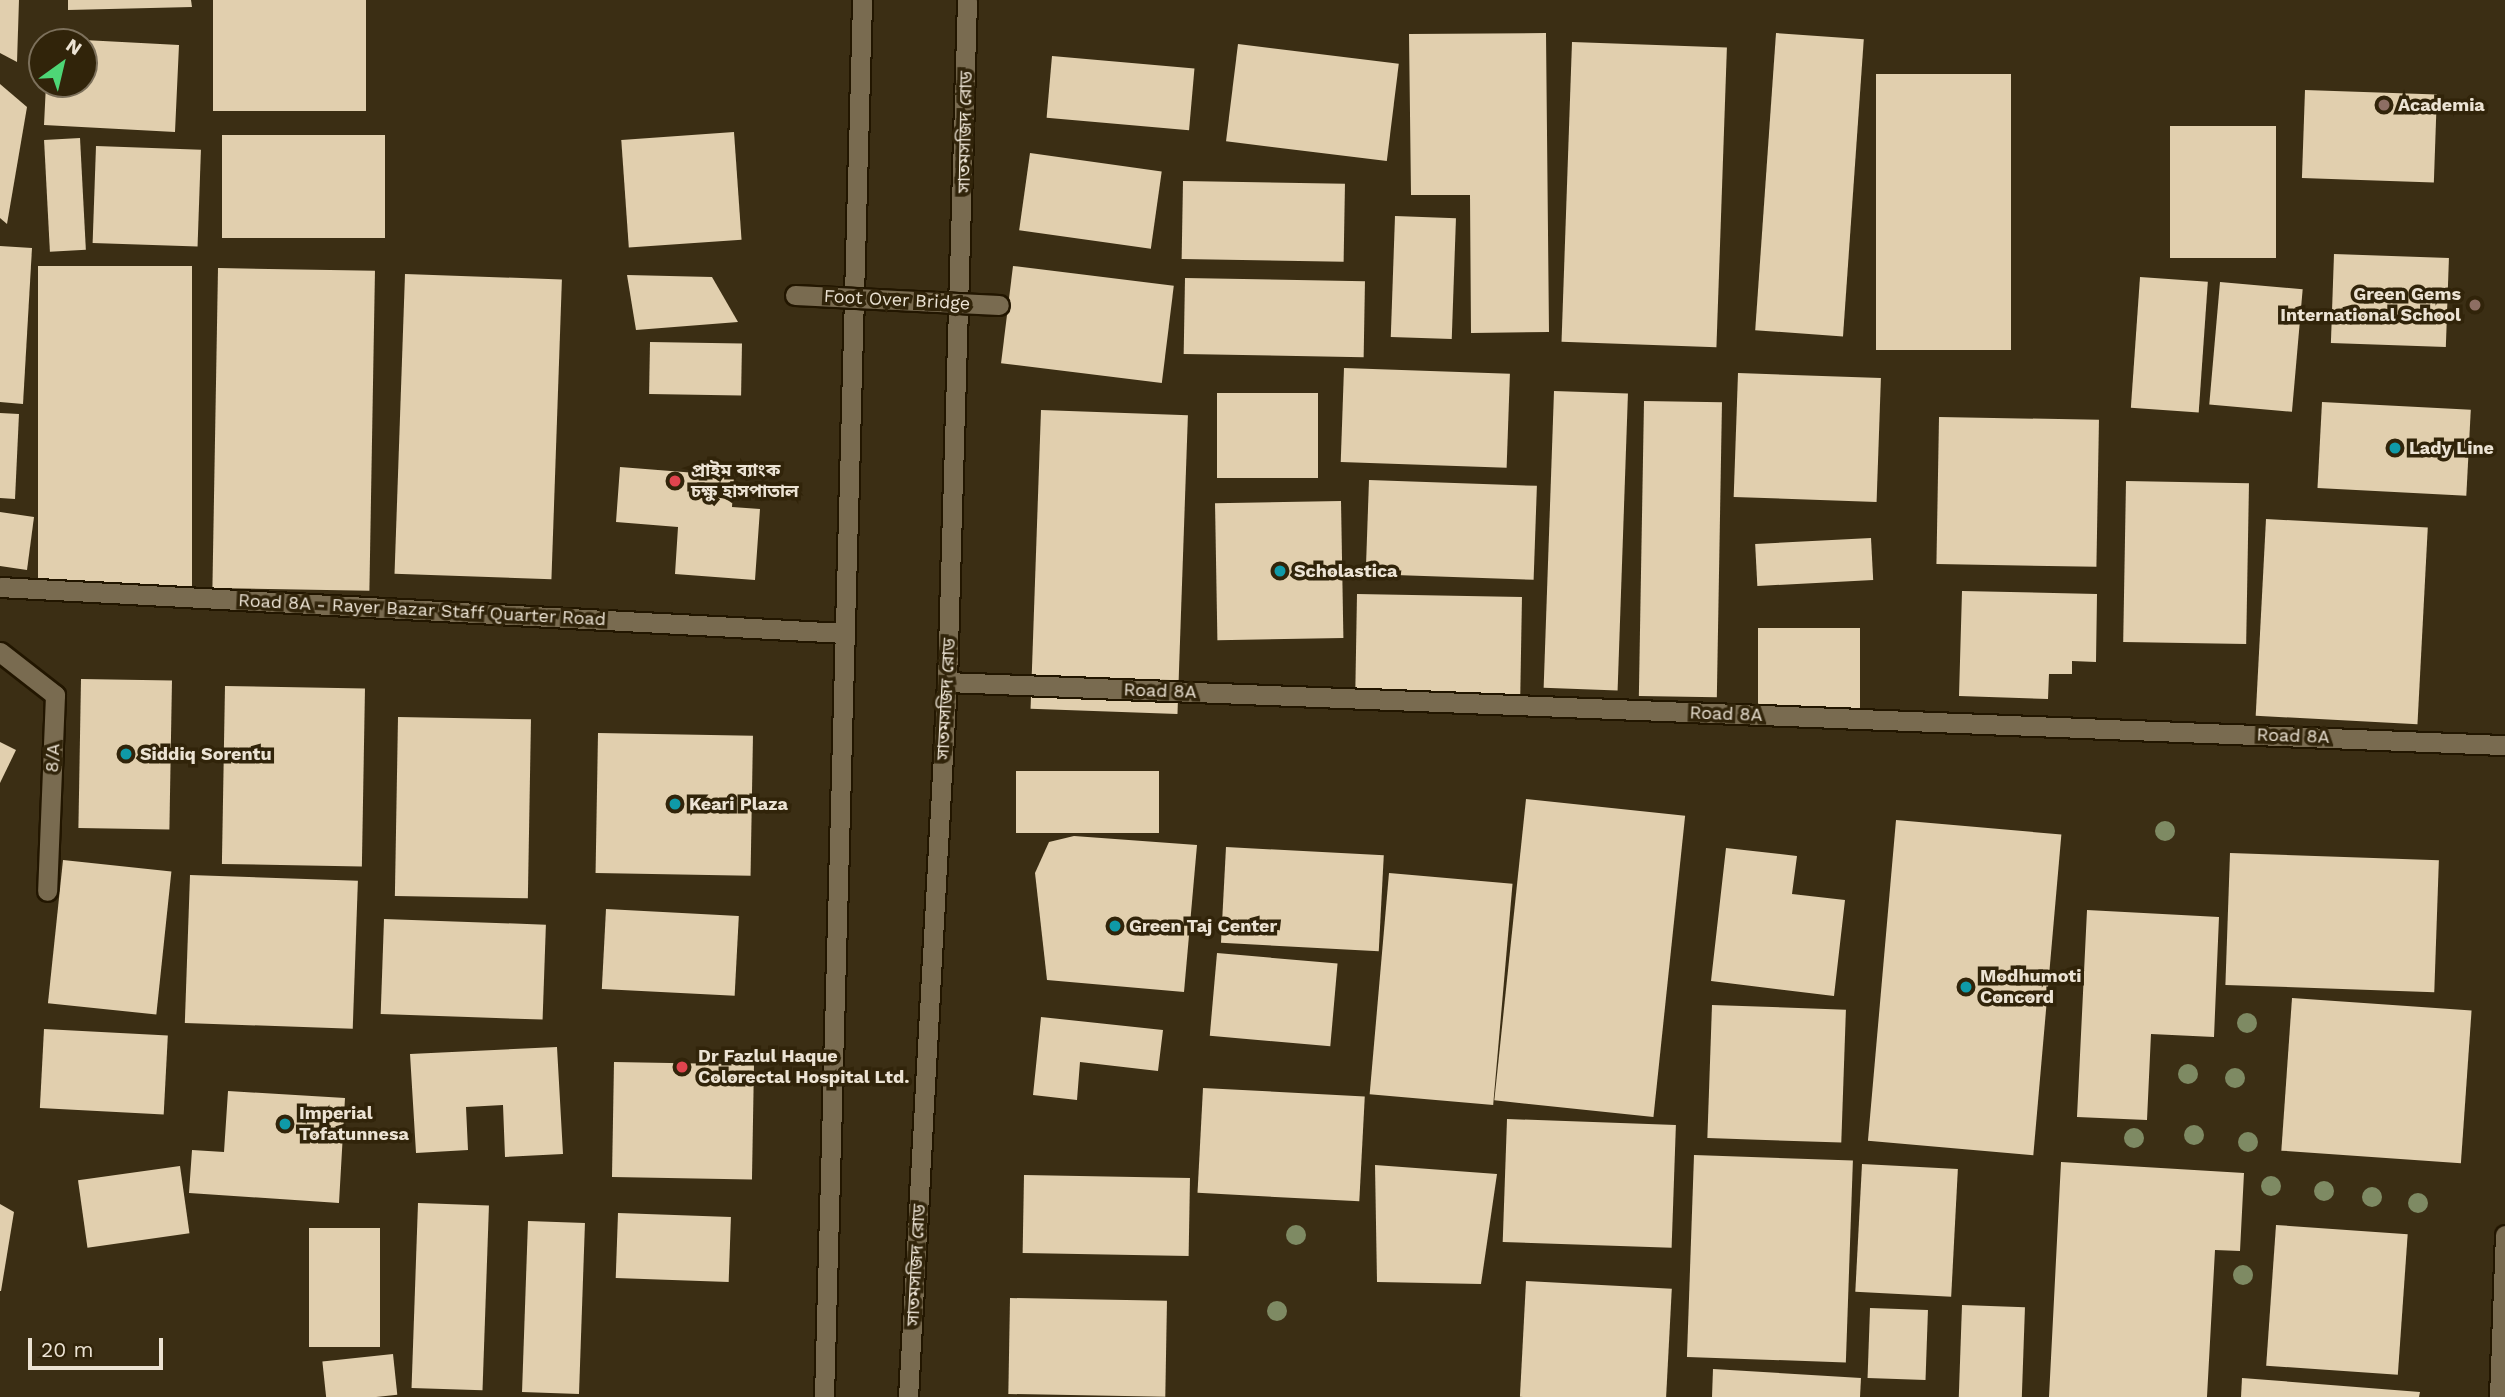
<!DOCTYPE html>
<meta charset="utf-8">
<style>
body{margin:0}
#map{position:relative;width:2505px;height:1397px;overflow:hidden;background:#3b2e14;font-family:"Work Sans","Noto Sans Bengali",sans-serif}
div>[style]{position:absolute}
.building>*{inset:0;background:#e1cfae;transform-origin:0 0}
.roads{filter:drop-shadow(2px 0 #221600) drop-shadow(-2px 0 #221600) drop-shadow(0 2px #221600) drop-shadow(0 -2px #221600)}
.minor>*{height:19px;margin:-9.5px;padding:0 9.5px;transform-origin:9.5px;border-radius:9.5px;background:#796b50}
.secondary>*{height:19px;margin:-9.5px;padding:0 9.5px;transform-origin:9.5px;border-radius:9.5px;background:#796b50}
.bridges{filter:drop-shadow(2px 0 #221600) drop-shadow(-2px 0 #221600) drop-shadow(0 2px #221600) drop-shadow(0 -2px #221600)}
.pedestrian-bridge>*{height:19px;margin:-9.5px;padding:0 9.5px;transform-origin:9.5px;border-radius:9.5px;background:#796b50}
.trees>*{width:20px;height:20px;margin:-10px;border-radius:50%;background:#7e8a63}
.dots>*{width:19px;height:19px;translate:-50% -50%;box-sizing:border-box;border:4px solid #31240a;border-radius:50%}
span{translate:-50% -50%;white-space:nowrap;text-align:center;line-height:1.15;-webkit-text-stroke:7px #31240a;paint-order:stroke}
.poi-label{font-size:18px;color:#ece3d4;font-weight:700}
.left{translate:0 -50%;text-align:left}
.right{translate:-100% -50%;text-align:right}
.street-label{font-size:18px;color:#ece3d4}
.north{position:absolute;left:28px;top:28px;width:70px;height:70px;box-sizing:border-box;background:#31240a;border:2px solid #7c705b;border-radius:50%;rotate:34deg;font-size:19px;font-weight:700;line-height:28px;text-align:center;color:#ece3d4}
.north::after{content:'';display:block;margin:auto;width:24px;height:32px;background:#4ed676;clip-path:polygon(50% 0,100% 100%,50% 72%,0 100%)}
.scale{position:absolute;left:28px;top:1338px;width:135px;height:32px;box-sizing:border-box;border:4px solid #ece3d4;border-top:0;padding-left:9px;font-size:21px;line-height:24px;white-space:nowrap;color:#ece3d4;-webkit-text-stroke:5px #31240a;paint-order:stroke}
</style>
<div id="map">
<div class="building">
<div style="clip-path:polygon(0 0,19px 0,17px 62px,0 53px)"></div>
<div style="clip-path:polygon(68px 0,191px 0,192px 7px,68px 10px)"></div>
<div style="left:213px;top:0;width:153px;height:111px"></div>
<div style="clip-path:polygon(1546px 33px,1549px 332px,1471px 333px,1470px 195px,1411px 195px,1409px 34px)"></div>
<div style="left:1776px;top:33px;width:88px;height:298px;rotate:4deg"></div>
<div style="clip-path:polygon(84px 40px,179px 45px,175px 132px,44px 125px,46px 84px,84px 84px)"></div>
<div style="left:1572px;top:42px;width:155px;height:300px;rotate:2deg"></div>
<div style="left:1238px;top:44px;width:162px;height:98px;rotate:7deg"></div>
<div style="left:1052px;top:56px;width:143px;height:62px;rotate:5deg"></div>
<div style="left:1876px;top:74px;width:135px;height:276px"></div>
<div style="clip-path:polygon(0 84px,27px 107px,7px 224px,0 218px)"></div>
<div style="left:2305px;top:90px;width:132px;height:88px;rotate:2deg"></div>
<div style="left:2170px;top:126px;width:106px;height:132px"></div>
<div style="left:734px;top:132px;width:108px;height:113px;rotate:86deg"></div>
<div style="left:222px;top:135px;width:163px;height:103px"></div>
<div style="left:80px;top:138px;width:112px;height:36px;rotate:87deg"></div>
<div style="left:96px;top:146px;width:105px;height:97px;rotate:2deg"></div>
<div style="left:1030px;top:153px;width:133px;height:78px;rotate:8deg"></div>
<div style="left:1183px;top:181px;width:162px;height:78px;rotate:1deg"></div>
<div style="left:1395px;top:216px;width:61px;height:121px;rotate:2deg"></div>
<div style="clip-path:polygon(0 246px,32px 248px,23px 404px,0 402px)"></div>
<div style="left:2334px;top:254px;width:115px;height:89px;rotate:2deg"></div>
<div style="left:38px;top:266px;width:154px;height:321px"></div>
<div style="left:1013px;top:266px;width:162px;height:98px;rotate:7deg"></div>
<div style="left:218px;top:268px;width:157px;height:320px;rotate:1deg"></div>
<div style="left:405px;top:274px;width:157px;height:300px;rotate:2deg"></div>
<div style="clip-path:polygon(627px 275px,712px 277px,738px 322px,636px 330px)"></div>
<div style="left:2140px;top:277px;width:68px;height:131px;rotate:4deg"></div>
<div style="left:1185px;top:278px;width:180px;height:76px;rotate:1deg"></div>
<div style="left:2220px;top:282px;width:83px;height:123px;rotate:5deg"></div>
<div style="left:650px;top:342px;width:92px;height:52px;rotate:1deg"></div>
<div style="left:1344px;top:368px;width:166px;height:94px;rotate:2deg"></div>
<div style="left:1738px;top:373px;width:143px;height:124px;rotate:2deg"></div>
<div style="left:1554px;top:391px;width:74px;height:297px;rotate:2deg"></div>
<div style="left:1217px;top:393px;width:101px;height:85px"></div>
<div style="left:1644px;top:401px;width:78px;height:295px;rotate:1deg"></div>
<div style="left:2322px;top:402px;width:149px;height:86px;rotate:3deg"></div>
<div style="left:1041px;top:410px;width:147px;height:299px;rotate:2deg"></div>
<div style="clip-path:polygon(0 413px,19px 414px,15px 499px,0 498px)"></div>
<div style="left:1939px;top:417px;width:160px;height:147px;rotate:1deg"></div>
<div style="clip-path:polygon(620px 467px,734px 476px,732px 507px,760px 509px,755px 580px,675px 574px,678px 527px,616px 522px)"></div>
<div style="left:1369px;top:480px;width:168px;height:94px;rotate:2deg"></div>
<div style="left:2126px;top:481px;width:123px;height:161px;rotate:1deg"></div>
<div style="left:1341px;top:501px;width:137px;height:126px;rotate:89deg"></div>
<div style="clip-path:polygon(0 512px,34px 517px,27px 570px,0 566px)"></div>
<div style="left:2266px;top:519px;width:162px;height:197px;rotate:3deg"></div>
<div style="left:1871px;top:538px;width:42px;height:116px;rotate:87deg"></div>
<div style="clip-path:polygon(1962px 591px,2097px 594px,2096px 662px,2072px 661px,2072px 674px,2049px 674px,2048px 699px,1959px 696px)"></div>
<div style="left:1357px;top:594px;width:165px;height:102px;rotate:1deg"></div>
<div style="left:1758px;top:628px;width:102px;height:86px"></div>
<div style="left:81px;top:679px;width:91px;height:149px;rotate:1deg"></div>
<div style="left:225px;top:686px;width:140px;height:178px;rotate:1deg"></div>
<div style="left:398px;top:717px;width:133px;height:179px;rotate:1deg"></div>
<div style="left:598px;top:733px;width:155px;height:140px;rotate:1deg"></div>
<div style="clip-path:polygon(0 742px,16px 750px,0 783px)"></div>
<div style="left:1016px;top:771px;width:143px;height:62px"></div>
<div style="left:1526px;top:799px;width:160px;height:303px;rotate:6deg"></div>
<div style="left:1896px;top:820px;width:166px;height:322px;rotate:5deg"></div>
<div style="clip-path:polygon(1074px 836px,1197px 845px,1184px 992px,1047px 980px,1035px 873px,1049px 842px)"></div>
<div style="left:1226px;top:847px;width:158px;height:96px;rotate:3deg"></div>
<div style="clip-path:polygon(1726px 848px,1797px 856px,1792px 894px,1845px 900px,1834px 996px,1711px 981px)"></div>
<div style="left:2230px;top:853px;width:209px;height:132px;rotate:2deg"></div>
<div style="left:63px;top:860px;width:109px;height:144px;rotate:6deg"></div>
<div style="left:1389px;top:873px;width:124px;height:222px;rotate:5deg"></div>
<div style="left:190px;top:875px;width:168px;height:148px;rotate:2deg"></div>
<div style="left:606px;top:909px;width:133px;height:80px;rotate:3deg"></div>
<div style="clip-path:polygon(2087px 910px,2219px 917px,2214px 1037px,2151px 1034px,2147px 1120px,2077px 1117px)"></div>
<div style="left:384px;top:919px;width:162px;height:95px;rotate:2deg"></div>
<div style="left:1217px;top:953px;width:121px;height:83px;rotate:5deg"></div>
<div style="left:2292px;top:998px;width:180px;height:153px;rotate:4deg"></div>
<div style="left:1712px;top:1005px;width:134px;height:133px;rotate:2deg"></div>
<div style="clip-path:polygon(1041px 1017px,1163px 1030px,1158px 1071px,1080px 1062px,1077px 1100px,1033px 1095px)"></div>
<div style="left:44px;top:1029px;width:124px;height:79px;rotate:3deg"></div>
<div style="clip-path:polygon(557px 1047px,563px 1154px,505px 1157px,503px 1105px,466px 1107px,468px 1150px,416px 1153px,410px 1054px)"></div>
<div style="left:614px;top:1062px;width:140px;height:115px;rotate:1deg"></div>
<div style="left:1203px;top:1088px;width:162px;height:105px;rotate:3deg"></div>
<div style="clip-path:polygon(228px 1091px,345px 1098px,339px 1203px,189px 1193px,192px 1150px,224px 1152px)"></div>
<div style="left:1507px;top:1119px;width:169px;height:123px;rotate:2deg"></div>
<div style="left:1694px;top:1155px;width:159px;height:202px;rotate:2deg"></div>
<div style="clip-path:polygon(2061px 1162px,2244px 1173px,2240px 1251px,2215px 1250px,2207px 1397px,2049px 1397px)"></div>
<div style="left:1862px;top:1164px;width:96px;height:128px;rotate:3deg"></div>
<div style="clip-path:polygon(1375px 1165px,1497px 1174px,1481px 1284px,1377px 1282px)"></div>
<div style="left:180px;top:1166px;width:68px;height:103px;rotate:82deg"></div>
<div style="left:1024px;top:1175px;width:166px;height:78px;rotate:1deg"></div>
<div style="left:418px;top:1203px;width:71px;height:185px;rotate:2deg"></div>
<div style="clip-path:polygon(0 1204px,14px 1212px,1px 1291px,0 1291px)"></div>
<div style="left:618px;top:1213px;width:113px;height:65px;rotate:2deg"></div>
<div style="left:528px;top:1221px;width:57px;height:171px;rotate:2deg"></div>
<div style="left:2276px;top:1225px;width:132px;height:141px;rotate:4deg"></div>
<div style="left:309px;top:1228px;width:71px;height:119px"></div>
<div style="left:1526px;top:1281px;width:146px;height:116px;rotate:3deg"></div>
<div style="left:1010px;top:1298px;width:157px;height:96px;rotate:1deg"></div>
<div style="left:1962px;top:1305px;width:63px;height:92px;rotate:2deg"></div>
<div style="left:1870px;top:1308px;width:58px;height:70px;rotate:2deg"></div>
<div style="left:393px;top:1354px;width:41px;height:71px;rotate:84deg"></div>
<div style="clip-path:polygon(1713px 1369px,1861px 1378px,1860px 1397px,1712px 1397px)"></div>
<div style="clip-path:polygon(2242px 1378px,2420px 1392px,2419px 1397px,2241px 1397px)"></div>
</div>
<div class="roads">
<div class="minor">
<div style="left:0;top:587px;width:844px;rotate:3.12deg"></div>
<div style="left:0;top:652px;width:70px;rotate:38deg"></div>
<div style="left:55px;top:695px;width:196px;rotate:92.3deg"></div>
<div style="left:947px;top:682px;width:1559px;rotate:2.32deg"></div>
<div style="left:2499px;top:1397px;width:162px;rotate:-87.9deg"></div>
</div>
<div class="secondary">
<div style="left:824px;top:1397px;width:1398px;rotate:-88.44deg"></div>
<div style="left:908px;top:1397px;width:716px;rotate:-86.88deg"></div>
<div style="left:947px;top:682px;width:682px;rotate:-88.32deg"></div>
</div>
</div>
<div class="bridges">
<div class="pedestrian-bridge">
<div style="left:795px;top:295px;width:204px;rotate:2.8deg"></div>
</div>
</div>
<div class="trees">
<div style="left:2165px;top:831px"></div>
<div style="left:2247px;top:1023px"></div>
<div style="left:2188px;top:1074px"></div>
<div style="left:2235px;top:1078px"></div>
<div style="left:2194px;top:1135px"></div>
<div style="left:2134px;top:1138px"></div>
<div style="left:2248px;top:1142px"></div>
<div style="left:2271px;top:1186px"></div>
<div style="left:2324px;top:1191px"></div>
<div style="left:2372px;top:1197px"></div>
<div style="left:2418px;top:1203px"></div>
<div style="left:1296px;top:1235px"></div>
<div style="left:2243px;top:1275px"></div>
<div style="left:1277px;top:1311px"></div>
</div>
<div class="dots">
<div style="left:2384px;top:105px;background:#8d6e63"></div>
<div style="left:2475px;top:305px;background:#8d6e63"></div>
<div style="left:2395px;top:448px;background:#0f9aa8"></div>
<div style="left:675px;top:481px;background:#e0444e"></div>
<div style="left:1280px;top:571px;background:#0f9aa8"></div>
<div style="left:126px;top:754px;background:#0f9aa8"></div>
<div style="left:675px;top:804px;background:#0f9aa8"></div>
<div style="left:1115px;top:926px;background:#0f9aa8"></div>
<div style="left:1966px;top:987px;background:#0f9aa8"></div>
<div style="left:682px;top:1067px;background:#e0444e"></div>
<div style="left:285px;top:1124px;background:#0f9aa8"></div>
</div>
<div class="poi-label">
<span class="left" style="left:2398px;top:105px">Academia</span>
<span class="right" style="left:2461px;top:305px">Green Gems<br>International School</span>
<span class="left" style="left:2409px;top:448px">Lady Line</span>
<span class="left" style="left:691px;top:481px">প্রাইম ব্যাংক<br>চক্ষু হাসপাতাল</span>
<span class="left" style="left:1294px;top:571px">Scholastica</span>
<span class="left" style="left:140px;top:754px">Siddiq Sorentu</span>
<span class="left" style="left:689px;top:804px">Keari Plaza</span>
<span class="left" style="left:1129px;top:926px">Green Taj Center</span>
<span class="left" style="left:1980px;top:987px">Modhumoti<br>Concord</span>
<span class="left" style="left:698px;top:1067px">Dr Fazlul Haque<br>Colorectal Hospital Ltd.</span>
<span class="left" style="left:299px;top:1124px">Imperial<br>Tofatunnesa</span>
</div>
<div class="street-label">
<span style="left:965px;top:132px;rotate:-89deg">সাতমসজিদ রোড</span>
<span style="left:897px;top:300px;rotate:3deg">Foot Over Bridge</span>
<span style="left:422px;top:610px;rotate:3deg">Road 8A - Rayer Bazar Staff Quarter Road</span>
<span style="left:1160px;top:691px;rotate:2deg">Road 8A</span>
<span style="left:946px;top:699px;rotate:-87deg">সাতমসজিদ রোড</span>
<span style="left:1726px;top:714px;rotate:2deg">Road 8A</span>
<span style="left:2293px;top:736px;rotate:2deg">Road 8A</span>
<span style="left:53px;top:758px;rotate:-87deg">8/A</span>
<span style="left:916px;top:1265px;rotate:-87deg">সাতমসজিদ রোড</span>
</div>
<div class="north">N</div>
<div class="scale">20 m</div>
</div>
